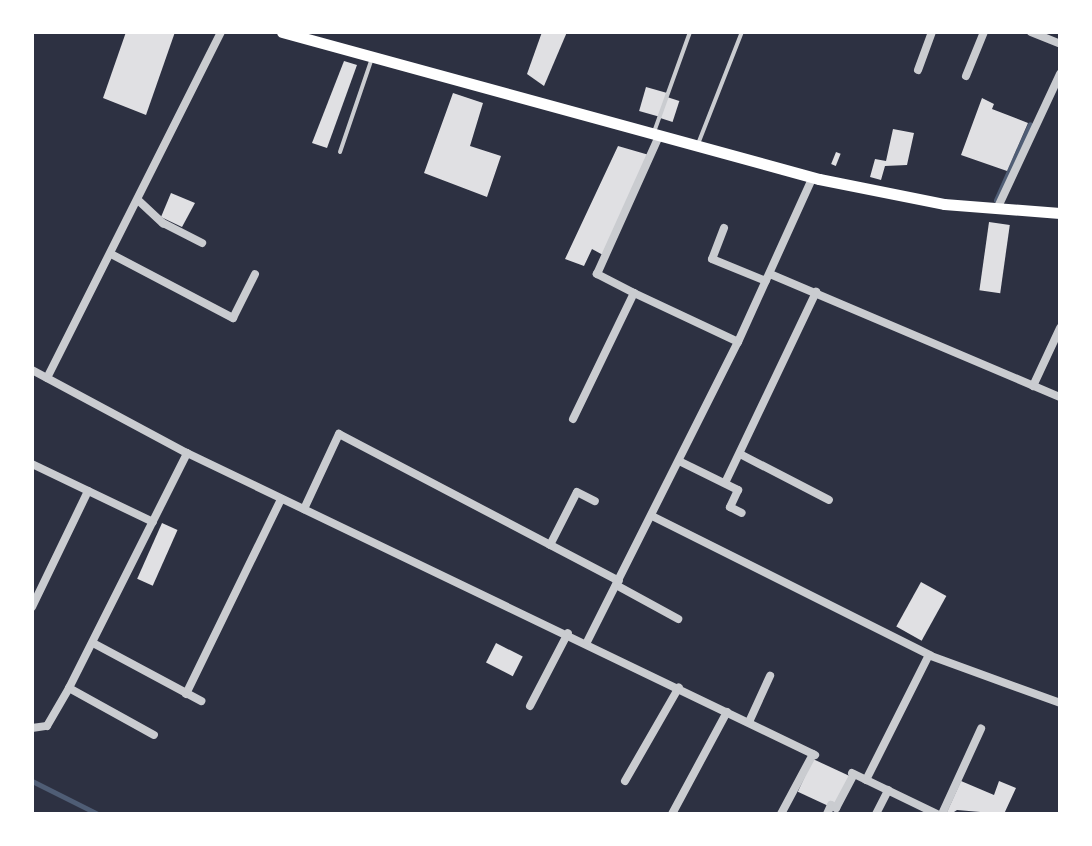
<!DOCTYPE html>
<style>
body{margin:0}
#map{position:relative;width:1092px;height:846px;overflow:hidden;background:#2d3142;font-family:"Archivo Narrow",sans-serif}
div>[style]{position:absolute}
.stream>*{height:5px;margin:-2.5px;padding:0 2.5px;transform-origin:2.5px;border-radius:2.5px;background:#4f5d75}
.building>*{inset:0;background:#e0e0e3;transform-origin:0 0}
.service>*{height:4px;margin:-2px;padding:0 2px;transform-origin:2px;border-radius:2px;background:#caccd0}
.minor>*{height:8px;margin:-4px;padding:0 4px;transform-origin:4px;border-radius:4px;background:#caccd0}
.secondary>*{height:11px;margin:-5.5px;padding:0 5.5px;transform-origin:5.5px;border-radius:5.5px;background:#fff}
span{translate:-50% -50%;white-space:nowrap;text-align:center;line-height:1.15;-webkit-text-stroke:6px #fff;paint-order:stroke}
.frame{position:absolute;inset:0;border:34px solid #fff;pointer-events:none}
</style>
<div id="map">
<div class="stream">
<div style="left:996px;top:200px;width:83px;rotate:-65.9deg"></div>
<div style="left:32px;top:781px;width:74px;rotate:26.6deg"></div>
</div>
<div class="building">
<div style="clip-path:polygon(126px 32px,175px 32px,146px 115px,103px 98px)"></div>
<div style="clip-path:polygon(542px 32px,567px 32px,544px 86px,527px 74px)"></div>
<div style="clip-path:polygon(344px 61px,357px 65px,327px 148px,312px 143px)"></div>
<div style="left:646px;top:87px;width:22px;height:25px;rotate:16deg"></div>
<div style="clip-path:polygon(453px 93px,483px 103px,470px 146px,501px 156px,487px 197px,424px 173px)"></div>
<div style="left:667px;top:97px;width:13px;height:22px;rotate:18deg"></div>
<div style="clip-path:polygon(982px 98px,994px 104px,992px 109px,1028px 123px,1007px 171px,961px 155px)"></div>
<div style="clip-path:polygon(893px 129px,914px 133px,907px 165px,885px 166px,881px 180px,870px 177px,875px 159px,886px 161px)"></div>
<div style="clip-path:polygon(618px 146px,649px 155px,603px 255px,592px 249px,584px 266px,565px 259px)"></div>
<div style="left:836px;top:152px;width:5px;height:13px;rotate:22deg"></div>
<div style="clip-path:polygon(171px 193px,195px 203px,182px 227px,161px 217px)"></div>
<div style="left:989px;top:222px;width:21px;height:69px;rotate:8deg"></div>
<div style="left:162px;top:523px;width:17px;height:61px;rotate:24deg"></div>
<div style="left:921px;top:582px;width:29px;height:51px;rotate:29deg"></div>
<div style="left:496px;top:643px;width:30px;height:22px;rotate:27deg"></div>
<div style="left:813px;top:759px;width:41px;height:36px;rotate:25deg"></div>
<div style="clip-path:polygon(961px 781px,994px 795px,999px 781px,1016px 788px,1004px 814px,957px 810px,951px 814px,947px 812px)"></div>
</div>
<div class="service">
<div style="left:654px;top:132px;width:106px;rotate:-70.2deg"></div>
<div style="left:698px;top:144px;width:120px;rotate:-68.6deg"></div>
<div style="left:340px;top:152px;width:99px;rotate:-71.2deg"></div>
</div>
<div class="minor">
<div style="left:1031px;top:32px;width:31px;rotate:22deg"></div>
<div style="left:918px;top:70px;width:40px;rotate:-69.8deg"></div>
<div style="left:966px;top:76px;width:48px;rotate:-67.8deg"></div>
<div style="left:139px;top:201px;width:33px;rotate:43deg"></div>
<div style="left:163px;top:223px;width:44px;rotate:27.1deg"></div>
<div style="left:997px;top:209px;width:149px;rotate:-65deg"></div>
<div style="left:724px;top:228px;width:33px;rotate:111deg"></div>
<div style="left:712px;top:259px;width:58px;rotate:22.2deg"></div>
<div style="left:111px;top:254px;width:138px;rotate:27.7deg"></div>
<div style="left:233px;top:318px;width:49px;rotate:-63.4deg"></div>
<div style="left:770px;top:274px;width:315px;rotate:23deg"></div>
<div style="left:634px;top:293px;width:42px;rotate:-152.8deg"></div>
<div style="left:597px;top:274px;width:151px;rotate:-65.8deg"></div>
<div style="left:32px;top:370px;width:176px;rotate:28.2deg"></div>
<div style="left:187px;top:453px;width:697px;rotate:25.68deg"></div>
<div style="left:47px;top:378px;width:387px;rotate:-63.3deg"></div>
<div style="left:1033px;top:386px;width:64px;rotate:-65deg"></div>
<div style="left:573px;top:419px;width:140px;rotate:-64.2deg"></div>
<div style="left:634px;top:293px;width:115px;rotate:25.2deg"></div>
<div style="left:740px;top:454px;width:100px;rotate:27.3deg"></div>
<div style="left:679px;top:461px;width:66px;rotate:26.2deg"></div>
<div style="left:738px;top:490px;width:19px;rotate:115deg"></div>
<div style="left:730px;top:507px;width:13px;rotate:27deg"></div>
<div style="left:32px;top:464px;width:134px;rotate:25.6deg"></div>
<div style="left:725px;top:483px;width:212px;rotate:-64.5deg"></div>
<div style="left:304px;top:509px;width:83px;rotate:-65deg"></div>
<div style="left:339px;top:434px;width:316px;rotate:27.7deg"></div>
<div style="left:652px;top:516px;width:312px;rotate:26.6deg"></div>
<div style="left:931px;top:656px;width:137px;rotate:20deg"></div>
<div style="left:550px;top:545px;width:59px;rotate:-63deg"></div>
<div style="left:577px;top:492px;width:20px;rotate:27deg"></div>
<div style="left:616px;top:585px;width:71px;rotate:28.7deg"></div>
<div style="left:32px;top:607px;width:129px;rotate:-64.2deg"></div>
<div style="left:587px;top:642px;width:336px;rotate:-63.3deg"></div>
<div style="left:738px;top:342px;width:181px;rotate:-65.6deg"></div>
<div style="left:93px;top:643px;width:123px;rotate:28.2deg"></div>
<div style="left:69px;top:688px;width:97px;rotate:28.9deg"></div>
<div style="left:186px;top:694px;width:217px;rotate:-64deg"></div>
<div style="left:530px;top:706px;width:82px;rotate:-62.5deg"></div>
<div style="left:749px;top:722px;width:51px;rotate:-65.5deg"></div>
<div style="left:32px;top:728px;width:15px;rotate:-8deg"></div>
<div style="left:47px;top:726px;width:44px;rotate:-59.9deg"></div>
<div style="left:69px;top:688px;width:263px;rotate:-63.3deg"></div>
<div style="left:852px;top:773px;width:94px;rotate:25.8deg"></div>
<div style="left:866px;top:780px;width:140px;rotate:-63.3deg"></div>
<div style="left:625px;top:781px;width:108px;rotate:-60.1deg"></div>
<div style="left:672px;top:814px;width:116px;rotate:-61.7deg"></div>
<div style="left:781px;top:814px;width:68px;rotate:-61.9deg"></div>
<div style="left:827px;top:814px;width:10px;rotate:-66deg"></div>
<div style="left:831px;top:805px;width:6px;rotate:31deg"></div>
<div style="left:836px;top:808px;width:38px;rotate:-62deg"></div>
<div style="left:876px;top:814px;width:27px;rotate:-63deg"></div>
<div style="left:942px;top:814px;width:94px;rotate:-65.4deg"></div>
</div>
<div class="secondary">
<div style="left:282px;top:32px;width:557px;rotate:15.31deg"></div>
<div style="left:819px;top:179px;width:127px;rotate:11.3deg"></div>
<div style="left:944px;top:204px;width:116px;rotate:4.4deg"></div>
</div>
<div class="frame"></div>
</div>
